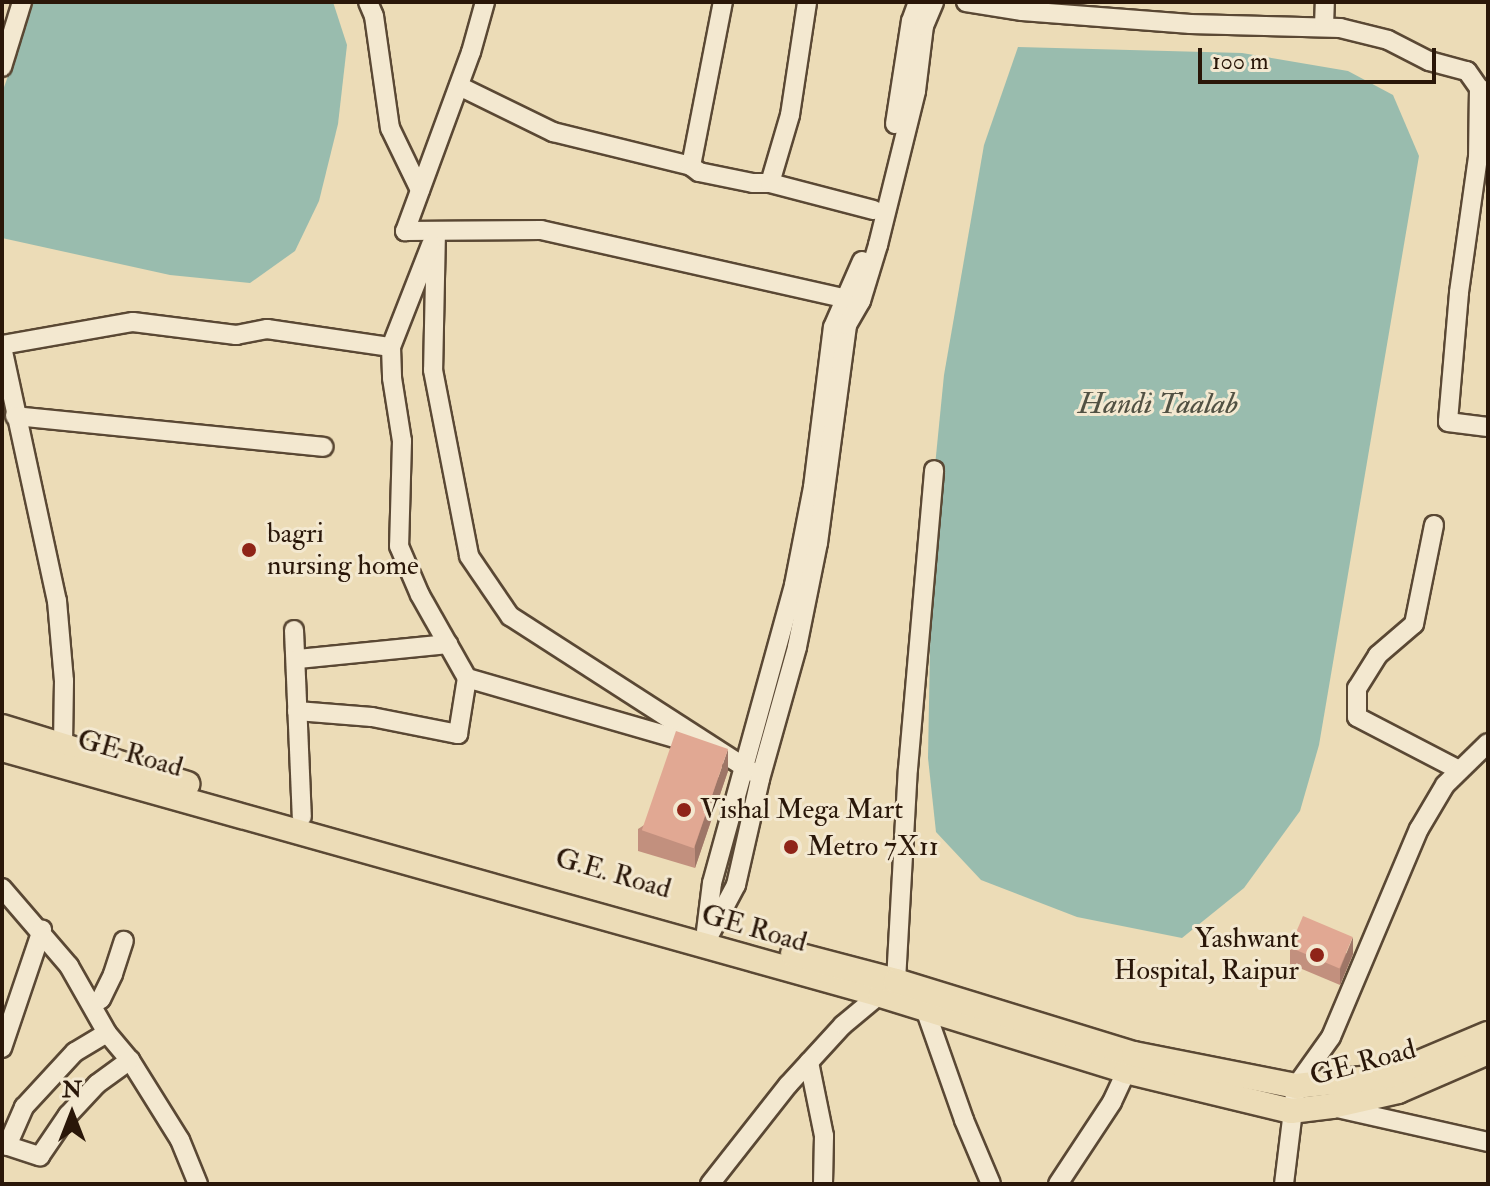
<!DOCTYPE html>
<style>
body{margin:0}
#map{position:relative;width:1490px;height:1186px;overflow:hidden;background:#ecdcb7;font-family:"IM FELL Double Pica",serif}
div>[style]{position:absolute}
.water>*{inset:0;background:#99bcae}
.roads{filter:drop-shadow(2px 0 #5a4834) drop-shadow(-2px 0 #5a4834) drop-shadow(0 2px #5a4834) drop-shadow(0 -2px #5a4834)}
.minor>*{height:18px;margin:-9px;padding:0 9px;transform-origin:9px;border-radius:9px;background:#f3e8d0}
.major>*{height:24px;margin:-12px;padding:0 12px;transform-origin:12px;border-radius:12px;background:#ecdcb7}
.wall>*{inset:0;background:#c2907e}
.shaded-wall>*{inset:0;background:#9e7667}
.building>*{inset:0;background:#e1a893;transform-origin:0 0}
.dots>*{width:22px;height:22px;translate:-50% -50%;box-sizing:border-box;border:4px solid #f3e8d0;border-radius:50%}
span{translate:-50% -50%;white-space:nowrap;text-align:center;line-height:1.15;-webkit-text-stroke:6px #f3e8d0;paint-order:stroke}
.poi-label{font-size:28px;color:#2a1709}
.left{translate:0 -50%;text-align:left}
.right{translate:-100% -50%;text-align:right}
.street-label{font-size:28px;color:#2a1709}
.water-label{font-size:30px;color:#515143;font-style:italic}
.frame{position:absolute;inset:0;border:4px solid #2a1709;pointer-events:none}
.north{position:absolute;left:32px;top:1074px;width:80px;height:80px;-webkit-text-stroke:6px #f3e8d0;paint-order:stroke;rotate:0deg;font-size:22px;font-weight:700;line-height:32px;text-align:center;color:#2a1709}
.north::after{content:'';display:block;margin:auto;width:28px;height:36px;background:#2a1709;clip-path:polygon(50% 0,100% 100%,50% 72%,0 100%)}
.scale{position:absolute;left:1198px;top:48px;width:238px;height:36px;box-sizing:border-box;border:4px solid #2a1709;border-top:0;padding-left:10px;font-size:24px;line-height:28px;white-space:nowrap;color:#2a1709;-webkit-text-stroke:6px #f3e8d0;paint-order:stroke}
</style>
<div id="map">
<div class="water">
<div style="clip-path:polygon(34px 2px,333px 2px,347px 45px,338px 124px,319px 201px,295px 251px,250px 283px,170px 275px,2px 238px,2px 93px)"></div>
<div style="clip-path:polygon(1018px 47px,1242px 53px,1348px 71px,1393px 95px,1419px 156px,1319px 745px,1300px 811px,1244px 888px,1182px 938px,1077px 917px,981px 880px,936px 832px,928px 758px,933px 486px,944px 375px,984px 145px)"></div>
</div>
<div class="roads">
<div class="minor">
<div style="left:368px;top:2px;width:15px;rotate:67deg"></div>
<div style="left:374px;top:16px;width:113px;rotate:81.9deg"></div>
<div style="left:390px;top:128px;width:69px;rotate:64.2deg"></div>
<div style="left:485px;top:2px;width:52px;rotate:105.6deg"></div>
<div style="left:471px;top:52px;width:191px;rotate:110.2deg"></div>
<div style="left:405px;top:231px;width:136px;rotate:-0.4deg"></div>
<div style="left:541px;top:230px;width:322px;rotate:12.7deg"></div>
<div style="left:966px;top:2px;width:57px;rotate:9.1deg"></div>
<div style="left:1022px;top:11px;width:169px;rotate:4.4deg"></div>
<div style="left:1190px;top:24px;width:150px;rotate:1.5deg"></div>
<div style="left:1340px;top:28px;width:49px;rotate:14deg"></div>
<div style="left:1388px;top:40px;width:46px;rotate:27.1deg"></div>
<div style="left:1429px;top:61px;width:39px;rotate:15deg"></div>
<div style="left:1467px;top:71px;width:21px;rotate:55deg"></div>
<div style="left:1479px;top:88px;width:10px;rotate:29deg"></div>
<div style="left:1324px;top:26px;width:24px;rotate:-88deg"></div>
<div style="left:2px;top:67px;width:68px;rotate:-72.9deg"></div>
<div style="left:459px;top:86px;width:105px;rotate:26.1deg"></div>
<div style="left:553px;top:132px;width:142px;rotate:13.8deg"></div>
<div style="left:691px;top:166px;width:10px;rotate:37deg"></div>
<div style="left:699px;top:172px;width:55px;rotate:11.5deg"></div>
<div style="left:753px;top:183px;width:17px"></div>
<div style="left:770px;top:183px;width:107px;rotate:14.6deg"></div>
<div style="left:1479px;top:88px;width:69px;rotate:90.8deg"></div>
<div style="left:1478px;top:157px;width:137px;rotate:98deg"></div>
<div style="left:1459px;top:293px;width:129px;rotate:94.9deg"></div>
<div style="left:1448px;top:422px;width:40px;rotate:7.1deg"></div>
<div style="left:895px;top:124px;width:104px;rotate:-81.2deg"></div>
<div style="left:911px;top:21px;width:20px;rotate:-70deg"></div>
<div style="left:691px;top:166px;width:167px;rotate:-79deg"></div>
<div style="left:770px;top:183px;width:71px;rotate:-73.6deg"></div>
<div style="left:790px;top:115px;width:114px;rotate:-81.4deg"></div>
<div style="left:436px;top:231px;width:139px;rotate:91.2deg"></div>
<div style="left:433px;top:370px;width:189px;rotate:79deg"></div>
<div style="left:469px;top:556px;width:73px;rotate:55.7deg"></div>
<div style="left:510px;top:616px;width:288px;rotate:32.8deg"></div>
<div style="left:2px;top:345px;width:133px;rotate:-10deg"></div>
<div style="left:133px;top:322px;width:104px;rotate:7.2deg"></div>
<div style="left:236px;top:335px;width:32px;rotate:-11deg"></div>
<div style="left:267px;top:329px;width:125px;rotate:8.3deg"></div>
<div style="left:391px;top:347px;width:110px;rotate:-68.6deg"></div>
<div style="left:2px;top:347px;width:260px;rotate:77.8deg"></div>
<div style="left:57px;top:601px;width:80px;rotate:85deg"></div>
<div style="left:64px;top:681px;width:64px;rotate:90.9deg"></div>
<div style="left:391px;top:347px;width:31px;rotate:88deg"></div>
<div style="left:392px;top:378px;width:64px;rotate:81deg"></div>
<div style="left:402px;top:441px;width:105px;rotate:91.6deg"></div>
<div style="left:399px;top:546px;width:53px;rotate:66.8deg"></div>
<div style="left:420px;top:595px;width:95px;rotate:60.5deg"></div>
<div style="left:467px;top:678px;width:238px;rotate:16.1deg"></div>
<div style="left:15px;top:416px;width:310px;rotate:5.7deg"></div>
<div style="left:1434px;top:525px;width:101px;rotate:101.4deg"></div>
<div style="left:1414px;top:624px;width:48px;rotate:139.3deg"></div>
<div style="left:1378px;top:655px;width:39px;rotate:122deg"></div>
<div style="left:1357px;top:688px;width:29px;rotate:90deg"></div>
<div style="left:1357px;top:717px;width:115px;rotate:27.5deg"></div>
<div style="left:294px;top:630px;width:187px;rotate:87.6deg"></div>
<div style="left:298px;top:659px;width:151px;rotate:-5.7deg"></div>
<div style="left:297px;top:711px;width:75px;rotate:4.6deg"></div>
<div style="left:372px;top:717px;width:88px;rotate:11.2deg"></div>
<div style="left:458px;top:734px;width:57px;rotate:-80.9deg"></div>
<div style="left:2px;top:888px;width:103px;rotate:49.3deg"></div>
<div style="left:69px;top:966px;width:77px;rotate:60.4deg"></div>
<div style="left:107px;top:1033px;width:35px;rotate:50deg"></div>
<div style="left:130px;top:1060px;width:94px;rotate:58deg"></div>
<div style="left:180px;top:1140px;width:48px;rotate:67.8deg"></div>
<div style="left:706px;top:931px;width:48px;rotate:-82.9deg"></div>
<div style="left:712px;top:883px;width:309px;rotate:-74.6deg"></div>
<div style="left:794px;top:585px;width:100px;rotate:-79deg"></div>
<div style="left:813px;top:487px;width:161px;rotate:-82.9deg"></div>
<div style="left:833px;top:327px;width:72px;rotate:-66.3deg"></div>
<div style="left:704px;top:945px;width:68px;rotate:-61.9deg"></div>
<div style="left:736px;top:885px;width:109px;rotate:-77.2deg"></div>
<div style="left:760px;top:779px;width:137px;rotate:-74.3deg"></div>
<div style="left:797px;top:647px;width:106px;rotate:-78.6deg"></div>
<div style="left:818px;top:543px;width:220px;rotate:-82.4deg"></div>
<div style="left:847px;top:325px;width:28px;rotate:-60deg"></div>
<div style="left:861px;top:301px;width:59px;rotate:-73.1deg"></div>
<div style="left:878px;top:245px;width:159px;rotate:-76.1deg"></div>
<div style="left:916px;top:91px;width:65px;rotate:-83deg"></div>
<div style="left:924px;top:26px;width:26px;rotate:-67deg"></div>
<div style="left:93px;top:1004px;width:9px;rotate:-32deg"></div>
<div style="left:101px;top:999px;width:28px;rotate:-64deg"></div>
<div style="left:113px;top:974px;width:35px;rotate:-72deg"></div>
<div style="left:925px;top:1009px;width:118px;rotate:70.6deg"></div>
<div style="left:964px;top:1120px;width:69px;rotate:67.1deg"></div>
<div style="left:2px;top:1048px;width:125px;rotate:-71.3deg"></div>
<div style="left:809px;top:1062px;width:76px;rotate:78.5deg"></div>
<div style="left:824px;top:1136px;width:48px;rotate:91.2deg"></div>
<div style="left:1337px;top:1108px;width:155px;rotate:12.7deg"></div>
<div style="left:2px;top:1144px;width:40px;rotate:18deg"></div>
<div style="left:40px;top:1156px;width:50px;rotate:-55.7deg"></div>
<div style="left:68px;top:1115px;width:42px;rotate:-46.9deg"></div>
<div style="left:97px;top:1084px;width:41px;rotate:-36deg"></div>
<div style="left:7px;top:1146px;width:43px;rotate:-66.4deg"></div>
<div style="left:24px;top:1107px;width:75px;rotate:-47.2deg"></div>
<div style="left:75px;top:1052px;width:37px;rotate:-31deg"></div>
<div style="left:710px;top:1184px;width:126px;rotate:-51.8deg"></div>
<div style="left:788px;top:1085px;width:81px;rotate:-47.5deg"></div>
<div style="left:843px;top:1025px;width:69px;rotate:-39.7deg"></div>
<div style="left:896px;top:981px;width:212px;rotate:-86.8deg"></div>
<div style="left:908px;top:769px;width:300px;rotate:-85deg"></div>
<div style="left:1058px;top:1184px;width:98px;rotate:-56.6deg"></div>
<div style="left:1112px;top:1102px;width:45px;rotate:-65.1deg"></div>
<div style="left:1284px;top:1184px;width:99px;rotate:-83deg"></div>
<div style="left:1296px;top:1086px;width:60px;rotate:-54.5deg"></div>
<div style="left:1331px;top:1037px;width:226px;rotate:-67.1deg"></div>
<div style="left:1419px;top:829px;width:51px;rotate:-59.4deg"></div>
<div style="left:1445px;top:785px;width:60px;rotate:-44.3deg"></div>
</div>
<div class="major">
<div style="left:2px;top:727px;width:194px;rotate:17.1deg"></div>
<div style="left:2px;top:749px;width:913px;rotate:15.63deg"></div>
<div style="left:881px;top:995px;width:257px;rotate:17.2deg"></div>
<div style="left:1126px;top:1071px;width:170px;rotate:13.6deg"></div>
<div style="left:1291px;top:1111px;width:41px;rotate:-7deg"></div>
<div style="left:1332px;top:1106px;width:68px;rotate:-12.8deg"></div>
<div style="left:1398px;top:1091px;width:98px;rotate:-23.4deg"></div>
<div style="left:793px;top:954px;width:106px;rotate:14.7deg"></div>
<div style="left:896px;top:981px;width:249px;rotate:17.1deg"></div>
<div style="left:1134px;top:1054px;width:165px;rotate:11.2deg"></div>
<div style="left:1296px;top:1086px;width:93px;rotate:-6.2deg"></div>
<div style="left:1388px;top:1076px;width:108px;rotate:-22.8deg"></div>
</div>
</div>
<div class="wall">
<div style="clip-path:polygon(728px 771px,695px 868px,638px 851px,638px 829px)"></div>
<div style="clip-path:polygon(1290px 947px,1353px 954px,1340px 985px,1290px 964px)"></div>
</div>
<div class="shaded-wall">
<div style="clip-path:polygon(728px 749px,728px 771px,695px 868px,695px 846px)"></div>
<div style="clip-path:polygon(1353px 937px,1353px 954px,1340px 985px,1340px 969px)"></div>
</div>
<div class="building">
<div style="left:676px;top:731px;width:55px;height:105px;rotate:19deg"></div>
<div style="left:1303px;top:916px;width:54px;height:34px;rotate:23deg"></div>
</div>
<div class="dots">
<div style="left:249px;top:550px;background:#8f2418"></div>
<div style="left:684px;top:810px;background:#8f2418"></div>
<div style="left:791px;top:847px;background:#8f2418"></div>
<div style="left:1317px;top:955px;background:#8f2418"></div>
</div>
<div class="poi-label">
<span class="left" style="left:267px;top:550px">bagri<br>nursing home</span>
<span class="left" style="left:700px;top:810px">Vishal Mega Mart</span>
<span class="left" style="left:807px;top:847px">Metro 7X11</span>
<span class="right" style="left:1299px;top:955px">Yashwant<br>Hospital, Raipur</span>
</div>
<div class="street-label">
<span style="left:130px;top:754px;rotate:16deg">GE Road</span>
<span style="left:613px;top:874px;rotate:16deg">G.E. Road</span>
<span style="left:754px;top:929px;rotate:16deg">GE Road</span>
<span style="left:1363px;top:1063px;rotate:-15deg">GE Road</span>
</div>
<div class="water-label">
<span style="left:1158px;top:404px">Handi Taalab</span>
</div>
<div class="frame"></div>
<div class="north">N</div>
<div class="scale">100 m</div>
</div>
